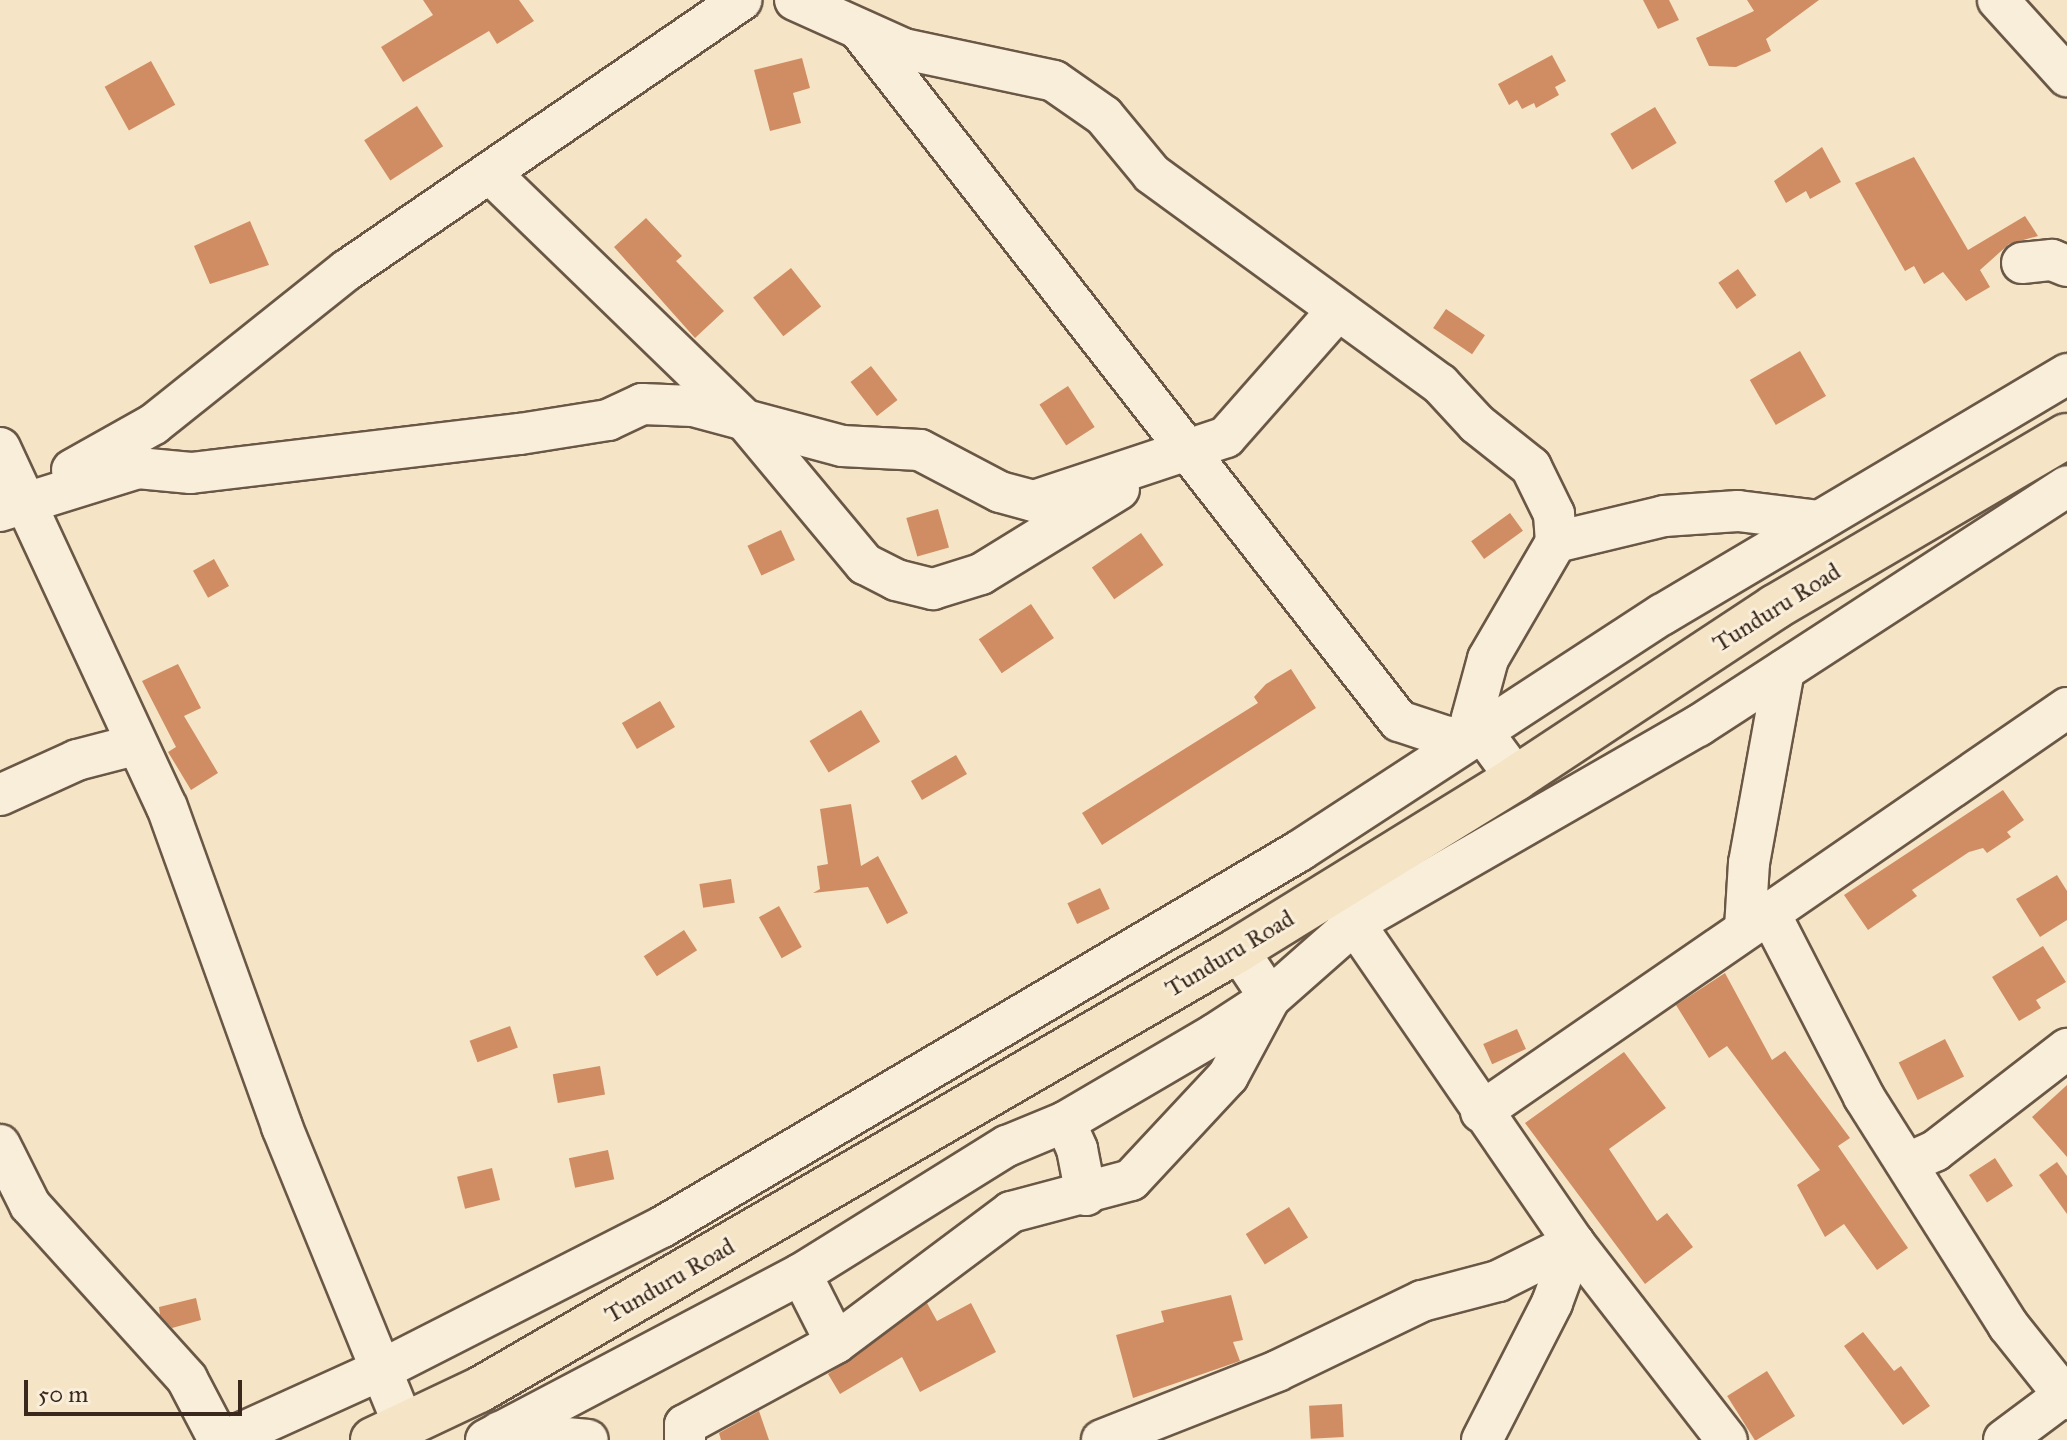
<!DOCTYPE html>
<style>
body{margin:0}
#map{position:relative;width:2067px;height:1440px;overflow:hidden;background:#f5e5c6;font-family:"IM FELL Great Primer",serif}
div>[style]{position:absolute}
.building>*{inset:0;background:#d08d63;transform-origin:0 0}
.roads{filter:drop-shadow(2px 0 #6a5746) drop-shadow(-2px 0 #6a5746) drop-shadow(0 2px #6a5746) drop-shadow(0 -2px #6a5746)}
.minor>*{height:40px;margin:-20px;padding:0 20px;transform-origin:20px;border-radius:20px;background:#f8eeda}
.highway>*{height:44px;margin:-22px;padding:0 22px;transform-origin:22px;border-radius:22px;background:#f5e5c6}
span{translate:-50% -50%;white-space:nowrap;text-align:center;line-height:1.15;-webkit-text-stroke:6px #f8eeda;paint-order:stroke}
.street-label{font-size:24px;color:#3b281c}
.scale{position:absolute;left:24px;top:1380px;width:218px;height:36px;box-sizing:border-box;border:4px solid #3b281c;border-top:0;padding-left:10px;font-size:24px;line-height:28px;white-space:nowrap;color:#3b281c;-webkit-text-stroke:6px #f8eeda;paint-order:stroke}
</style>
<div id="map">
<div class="building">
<div style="clip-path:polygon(423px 0,519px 0,534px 21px,497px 44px,489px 31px,403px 82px,381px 47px,433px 15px)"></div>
<div style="clip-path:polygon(1643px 0,1669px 0,1679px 20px,1658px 29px)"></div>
<div style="clip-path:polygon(1747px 0,1819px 0,1766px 39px,1771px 51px,1736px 67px,1709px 66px,1696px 38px,1754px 11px)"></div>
<div style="clip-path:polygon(1552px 55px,1566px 81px,1555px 87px,1559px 95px,1536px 108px,1534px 103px,1522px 109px,1517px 100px,1509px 105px,1498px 84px)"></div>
<div style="clip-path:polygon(802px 58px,810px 88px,793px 93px,801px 123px,770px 131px,754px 70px)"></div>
<div style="left:151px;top:61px;width:50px;height:53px;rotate:61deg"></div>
<div style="left:417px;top:106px;width:48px;height:63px;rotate:57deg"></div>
<div style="left:1655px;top:107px;width:42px;height:52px;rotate:59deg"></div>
<div style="clip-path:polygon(1822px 147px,1841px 182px,1810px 199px,1806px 191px,1786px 203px,1774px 181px)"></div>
<div style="clip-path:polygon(1914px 157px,1968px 250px,2025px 216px,2038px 236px,2009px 244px,1980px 270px,1990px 287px,1966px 301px,1943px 272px,1924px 284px,1914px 266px,1905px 271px,1855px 183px)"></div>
<div style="clip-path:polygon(646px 218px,682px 256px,676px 261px,724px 311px,695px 338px,614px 247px)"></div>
<div style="clip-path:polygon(250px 221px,269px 265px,210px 284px,194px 246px)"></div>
<div style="left:791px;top:268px;width:49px;height:48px;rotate:52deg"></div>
<div style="left:1738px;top:269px;width:32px;height:24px;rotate:55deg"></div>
<div style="left:1446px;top:309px;width:47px;height:23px;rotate:34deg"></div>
<div style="left:1800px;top:351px;width:52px;height:58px;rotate:60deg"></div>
<div style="left:871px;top:366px;width:43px;height:26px;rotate:52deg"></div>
<div style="left:1068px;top:386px;width:49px;height:34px;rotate:57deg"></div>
<div style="left:938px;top:509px;width:40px;height:33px;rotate:74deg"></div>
<div style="left:1510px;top:513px;width:22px;height:48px;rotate:54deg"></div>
<div style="left:781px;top:530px;width:33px;height:37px;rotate:65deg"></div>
<div style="left:1141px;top:533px;width:39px;height:60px;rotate:55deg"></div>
<div style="left:214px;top:559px;width:31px;height:24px;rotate:61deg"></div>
<div style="left:1031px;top:604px;width:41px;height:63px;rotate:56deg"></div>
<div style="clip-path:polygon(178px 664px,201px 708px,184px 716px,218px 773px,191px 790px,168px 752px,176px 747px,142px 681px)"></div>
<div style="clip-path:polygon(1291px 669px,1316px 708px,1102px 845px,1082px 813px,1258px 703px,1254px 697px,1266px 684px)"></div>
<div style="left:660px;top:701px;width:30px;height:44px;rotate:60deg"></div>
<div style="left:861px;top:710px;width:37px;height:60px;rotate:59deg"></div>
<div style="left:956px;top:755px;width:22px;height:52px;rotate:60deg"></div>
<div style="clip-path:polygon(2003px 790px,2024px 820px,2007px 832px,2011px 837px,1987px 853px,1983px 848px,1969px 852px,1912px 890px,1917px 896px,1868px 930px,1844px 895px)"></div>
<div style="clip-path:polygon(851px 804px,861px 866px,878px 856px,908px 913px,887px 924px,868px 887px,813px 893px,820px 889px,817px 866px,828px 864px,820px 809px)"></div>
<div style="clip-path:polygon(2057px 875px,2067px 891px,2067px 920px,2040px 937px,2016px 899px)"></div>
<div style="left:731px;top:879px;width:24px;height:32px;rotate:81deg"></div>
<div style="left:1100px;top:888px;width:23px;height:36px;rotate:65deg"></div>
<div style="left:779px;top:906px;width:47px;height:23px;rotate:61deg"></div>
<div style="left:684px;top:930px;width:24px;height:48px;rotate:57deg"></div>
<div style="clip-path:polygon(2043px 946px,2066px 982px,2036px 1000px,2041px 1008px,2019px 1021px,1992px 977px)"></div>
<div style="clip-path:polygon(1725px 973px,1772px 1060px,1785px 1051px,1850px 1138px,1838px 1146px,1908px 1248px,1877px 1270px,1844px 1224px,1825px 1237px,1797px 1185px,1820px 1170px,1727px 1046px,1709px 1058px,1676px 1005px)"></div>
<div style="left:510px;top:1026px;width:23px;height:43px;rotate:70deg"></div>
<div style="left:1517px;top:1029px;width:22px;height:37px;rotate:66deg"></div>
<div style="left:1945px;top:1039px;width:42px;height:52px;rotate:63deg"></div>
<div style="clip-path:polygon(1624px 1052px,1666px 1108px,1609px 1149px,1657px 1221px,1667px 1213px,1693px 1247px,1645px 1284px,1525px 1123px)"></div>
<div style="left:600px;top:1066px;width:29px;height:48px;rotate:80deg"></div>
<div style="clip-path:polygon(2067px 1085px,2067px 1157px,2032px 1117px)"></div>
<div style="left:608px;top:1150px;width:30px;height:40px;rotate:78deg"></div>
<div style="left:1995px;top:1158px;width:33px;height:31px;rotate:57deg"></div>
<div style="clip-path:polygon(2057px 1162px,2067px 1176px,2067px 1214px,2039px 1175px)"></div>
<div style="left:492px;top:1168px;width:33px;height:36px;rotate:76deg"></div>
<div style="left:1289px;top:1207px;width:36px;height:51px;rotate:58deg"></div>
<div style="clip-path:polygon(1231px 1295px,1243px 1340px,1233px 1342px,1240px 1361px,1133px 1398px,1116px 1335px,1164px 1322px,1161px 1311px)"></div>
<div style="clip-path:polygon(196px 1298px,201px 1320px,172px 1328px,160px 1315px,159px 1307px)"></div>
<div style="clip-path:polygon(927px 1303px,937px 1321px,971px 1303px,996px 1352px,920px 1392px,902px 1357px,840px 1394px,828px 1374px)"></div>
<div style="clip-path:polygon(1863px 1332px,1894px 1371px,1901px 1366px,1930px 1406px,1903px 1425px,1844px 1346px)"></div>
<div style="left:1767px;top:1371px;width:53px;height:47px;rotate:58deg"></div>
<div style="left:1342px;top:1404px;width:33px;height:33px;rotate:87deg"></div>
<div style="clip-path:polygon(759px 1411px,769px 1440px,721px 1440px,719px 1433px)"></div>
</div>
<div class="roads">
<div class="minor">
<div style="left:795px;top:0;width:120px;rotate:24.2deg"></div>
<div style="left:904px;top:49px;width:153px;rotate:12deg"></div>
<div style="left:1054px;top:81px;width:61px;rotate:35deg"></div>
<div style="left:1104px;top:116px;width:75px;rotate:50.4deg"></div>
<div style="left:1152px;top:174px;width:356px;rotate:36.1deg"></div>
<div style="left:1440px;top:384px;width:54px;rotate:47.2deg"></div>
<div style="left:1477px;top:424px;width:69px;rotate:38.5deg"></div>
<div style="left:1531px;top:467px;width:52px;rotate:63.9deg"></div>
<div style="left:1554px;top:514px;width:28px;rotate:86deg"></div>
<div style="left:1556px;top:542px;width:135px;rotate:120.2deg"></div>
<div style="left:1488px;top:659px;width:61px;rotate:105.2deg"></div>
<div style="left:1472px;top:718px;width:74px;rotate:53.7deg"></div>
<div style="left:1998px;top:0;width:103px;rotate:47.8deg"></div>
<div style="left:861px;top:32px;width:874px;rotate:52.02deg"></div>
<div style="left:1399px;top:721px;width:51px;rotate:18.4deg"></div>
<div style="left:1447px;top:737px;width:35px;rotate:-3deg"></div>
<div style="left:490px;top:173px;width:354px;rotate:44.1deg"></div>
<div style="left:744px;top:419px;width:189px;rotate:50.2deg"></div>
<div style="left:865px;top:564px;width:35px;rotate:27deg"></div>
<div style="left:896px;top:580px;width:38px;rotate:14deg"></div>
<div style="left:933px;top:589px;width:50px;rotate:-17.4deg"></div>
<div style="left:981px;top:574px;width:162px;rotate:-31.6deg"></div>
<div style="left:2022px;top:263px;width:30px;rotate:-6deg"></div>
<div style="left:2052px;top:260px;width:16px;rotate:22deg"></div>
<div style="left:0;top:448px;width:396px;rotate:65.1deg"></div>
<div style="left:167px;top:807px;width:340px;rotate:70.2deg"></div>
<div style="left:282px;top:1127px;width:325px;rotate:67.8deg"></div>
<div style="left:72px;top:470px;width:94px;rotate:-29.3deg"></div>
<div style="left:154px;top:424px;width:247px;rotate:-38.6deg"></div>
<div style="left:347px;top:270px;width:478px;rotate:-34.4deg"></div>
<div style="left:0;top:511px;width:145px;rotate:-17.3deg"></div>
<div style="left:138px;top:468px;width:53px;rotate:5.4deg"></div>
<div style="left:191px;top:473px;width:331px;rotate:-6.8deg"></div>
<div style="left:520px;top:434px;width:89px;rotate:-9deg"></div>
<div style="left:608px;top:420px;width:38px;rotate:-25deg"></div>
<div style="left:642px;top:404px;width:51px;rotate:2.2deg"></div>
<div style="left:693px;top:406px;width:154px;rotate:15deg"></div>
<div style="left:842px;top:446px;width:78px;rotate:2.9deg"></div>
<div style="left:920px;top:450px;width:90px;rotate:27.7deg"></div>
<div style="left:1000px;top:492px;width:35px;rotate:15deg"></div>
<div style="left:1034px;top:501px;width:202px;rotate:-18.4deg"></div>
<div style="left:1226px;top:437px;width:169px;rotate:-48.6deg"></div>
<div style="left:1556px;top:542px;width:111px;rotate:-13.5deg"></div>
<div style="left:1664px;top:516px;width:74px;rotate:-3.9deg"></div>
<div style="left:1738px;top:511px;width:82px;rotate:7deg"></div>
<div style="left:0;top:795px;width:85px;rotate:-24.4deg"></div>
<div style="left:77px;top:760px;width:60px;rotate:-14.5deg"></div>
<div style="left:1339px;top:901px;width:415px;rotate:55.5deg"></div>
<div style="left:1574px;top:1243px;width:249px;rotate:52.2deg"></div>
<div style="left:1770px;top:914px;width:206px;rotate:62.8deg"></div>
<div style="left:1864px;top:1097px;width:270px;rotate:57.7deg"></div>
<div style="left:2008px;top:1325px;width:95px;rotate:51.4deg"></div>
<div style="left:1745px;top:928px;width:65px;rotate:-86.5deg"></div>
<div style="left:1749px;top:863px;width:196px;rotate:-79.7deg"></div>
<div style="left:1481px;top:1112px;width:712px;rotate:-34.58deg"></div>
<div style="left:1065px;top:1122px;width:30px;rotate:66deg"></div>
<div style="left:1077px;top:1149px;width:47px;rotate:78.9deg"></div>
<div style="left:0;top:1145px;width:67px;rotate:63.4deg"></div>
<div style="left:30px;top:1205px;width:234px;rotate:47.9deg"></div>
<div style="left:187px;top:1379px;width:69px;rotate:62.3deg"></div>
<div style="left:1908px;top:1163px;width:30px;rotate:-24deg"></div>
<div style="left:1935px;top:1151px;width:167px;rotate:-37.7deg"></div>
<div style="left:801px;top:1274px;width:77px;rotate:63.1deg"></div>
<div style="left:500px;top:1432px;width:88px;rotate:5.2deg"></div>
<div style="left:226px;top:1440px;width:175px;rotate:-24.4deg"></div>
<div style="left:385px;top:1368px;width:311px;rotate:-27deg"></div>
<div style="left:662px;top:1227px;width:740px;rotate:-30.55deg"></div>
<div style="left:1299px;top:851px;width:434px;rotate:-33.1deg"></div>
<div style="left:1663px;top:614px;width:470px;rotate:-30.7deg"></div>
<div style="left:486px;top:1440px;width:356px;rotate:-27.8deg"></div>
<div style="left:801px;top:1274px;width:243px;rotate:-31.9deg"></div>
<div style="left:1007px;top:1146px;width:63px;rotate:-22.5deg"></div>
<div style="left:1065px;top:1122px;width:174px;rotate:-30.4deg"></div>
<div style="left:1215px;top:1034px;width:66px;rotate:-33.2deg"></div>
<div style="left:1270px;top:998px;width:113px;rotate:-41.4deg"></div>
<div style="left:1355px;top:923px;width:396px;rotate:-29.9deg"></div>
<div style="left:1698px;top:726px;width:440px;rotate:-33deg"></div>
<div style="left:685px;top:1440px;width:15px;rotate:-90deg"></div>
<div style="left:685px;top:1425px;width:172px;rotate:-28.5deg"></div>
<div style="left:836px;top:1343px;width:219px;rotate:-36.8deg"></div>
<div style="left:1011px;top:1212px;width:124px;rotate:-14.9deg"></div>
<div style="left:1131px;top:1180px;width:142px;rotate:-47deg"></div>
<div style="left:1228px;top:1076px;width:89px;rotate:-61.7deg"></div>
<div style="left:1270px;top:998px;width:58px;rotate:-123.7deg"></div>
<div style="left:1102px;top:1440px;width:188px;rotate:-21.5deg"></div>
<div style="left:1277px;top:1371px;width:161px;rotate:-25.8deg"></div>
<div style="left:1422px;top:1301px;width:79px;rotate:-14.7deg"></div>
<div style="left:1498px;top:1281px;width:85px;rotate:-26.6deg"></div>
<div style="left:1482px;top:1440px;width:154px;rotate:-62.9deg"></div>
<div style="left:1552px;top:1303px;width:64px;rotate:-69.9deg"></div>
<div style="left:2004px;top:1440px;width:79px;rotate:-36.7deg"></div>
</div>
<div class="highway">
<div style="left:373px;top:1440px;width:117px;rotate:-25.3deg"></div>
<div style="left:479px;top:1390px;width:877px;rotate:-30.1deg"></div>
<div style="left:1238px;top:950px;width:327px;rotate:-31.7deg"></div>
<div style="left:1516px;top:778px;width:310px;rotate:-33.4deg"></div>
<div style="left:1775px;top:607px;width:338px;rotate:-30.4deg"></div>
</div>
</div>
<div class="street-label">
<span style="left:1777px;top:608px;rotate:-32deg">Tunduru Road</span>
<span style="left:1230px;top:954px;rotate:-31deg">Tunduru Road</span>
<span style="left:670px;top:1281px;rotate:-30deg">Tunduru Road</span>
</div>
<div class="scale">50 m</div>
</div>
